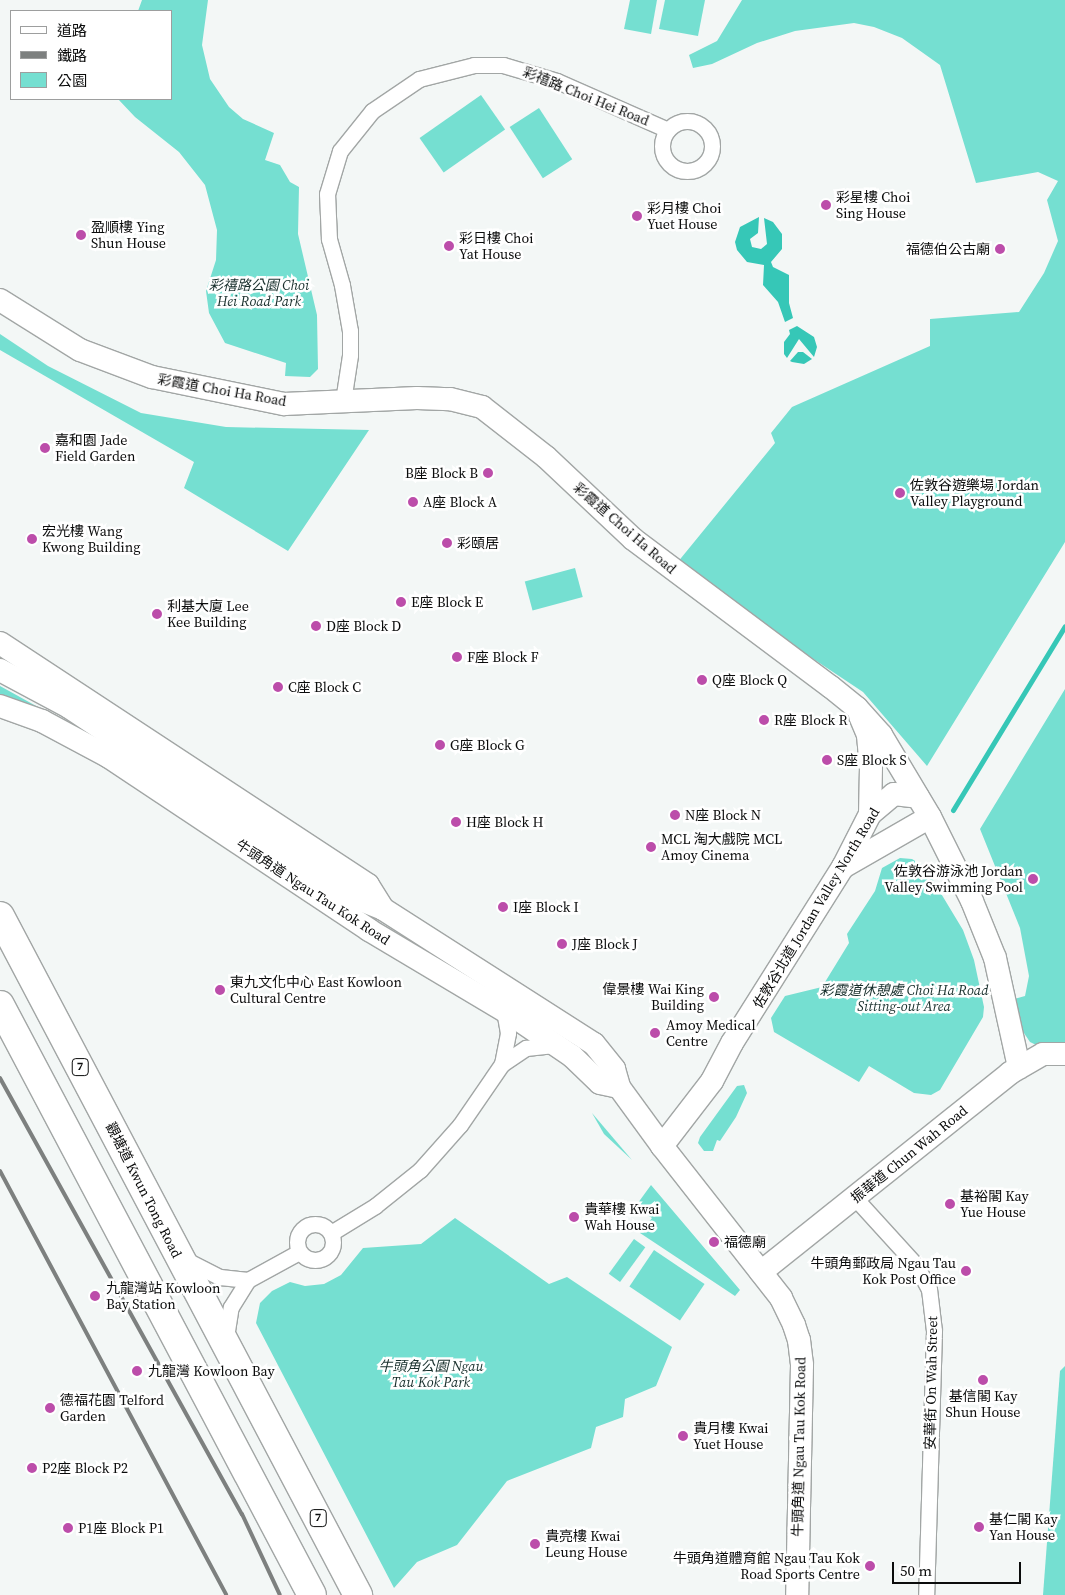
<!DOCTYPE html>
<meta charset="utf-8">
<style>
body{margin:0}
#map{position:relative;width:1065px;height:1595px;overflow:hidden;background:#f3f7f6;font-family:"Source Serif 4","Noto Sans TC",serif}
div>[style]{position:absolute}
.green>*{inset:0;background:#75dfd1;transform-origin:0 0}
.water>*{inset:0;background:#36c7b7}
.stream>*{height:5px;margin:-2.5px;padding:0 2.5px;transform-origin:2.5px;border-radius:2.5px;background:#36c7b7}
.roads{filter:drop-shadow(1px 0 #a2a6a5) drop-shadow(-1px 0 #a2a6a5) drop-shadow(0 1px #a2a6a5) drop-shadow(0 -1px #a2a6a5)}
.street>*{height:15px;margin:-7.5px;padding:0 7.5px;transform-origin:7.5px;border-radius:7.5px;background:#fff}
.street>.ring{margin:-7.5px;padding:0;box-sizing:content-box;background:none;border:15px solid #fff;border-radius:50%}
.secondary>*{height:22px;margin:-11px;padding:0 11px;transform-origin:11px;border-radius:11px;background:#fff}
.highway>*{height:28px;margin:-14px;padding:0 14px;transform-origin:14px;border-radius:14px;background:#fff}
.rail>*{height:4px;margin:-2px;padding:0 2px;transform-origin:2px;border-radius:2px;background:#7d807f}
.dots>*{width:14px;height:14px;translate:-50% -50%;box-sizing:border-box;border:2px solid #fff;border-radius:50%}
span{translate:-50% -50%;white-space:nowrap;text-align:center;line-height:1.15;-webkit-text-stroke:5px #fff;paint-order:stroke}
.shield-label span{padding:1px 4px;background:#fff;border:1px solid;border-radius:4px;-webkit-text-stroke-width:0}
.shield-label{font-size:12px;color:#0b0c0c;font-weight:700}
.street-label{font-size:14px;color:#0b0c0c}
.poi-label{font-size:14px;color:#0b0c0c}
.left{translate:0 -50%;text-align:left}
.right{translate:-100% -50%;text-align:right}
.park-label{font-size:14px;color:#182f2c;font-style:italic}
.legend{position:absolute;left:10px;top:10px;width:162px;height:90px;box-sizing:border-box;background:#fff;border:1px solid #9d9e9e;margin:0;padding:6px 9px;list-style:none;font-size:15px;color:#0b0c0c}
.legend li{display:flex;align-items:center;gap:10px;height:25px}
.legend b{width:25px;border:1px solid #9d9e9e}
.scale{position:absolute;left:892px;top:1562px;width:129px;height:22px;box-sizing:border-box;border:2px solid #0b0c0c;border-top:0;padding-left:6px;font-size:15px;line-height:18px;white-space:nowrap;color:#0b0c0c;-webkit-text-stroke:4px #fff;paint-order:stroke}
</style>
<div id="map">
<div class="green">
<div style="clip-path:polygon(142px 0,208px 0,202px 45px,210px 79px,229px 107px,243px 119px,274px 133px,265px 160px,280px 165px,290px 182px,299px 187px,298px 234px,317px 315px,318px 369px,310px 377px,285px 376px,286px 363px,225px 343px,209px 313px,206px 291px,216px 260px,217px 230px,205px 185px,179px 152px,135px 117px,118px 99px,171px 99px,171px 11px,138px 11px)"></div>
<div style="clip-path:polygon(630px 0,657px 0,651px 34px,624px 29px)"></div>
<div style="clip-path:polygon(665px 0,705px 0,698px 36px,659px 29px)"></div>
<div style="clip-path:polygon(742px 0,1065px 0,1065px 542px,927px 766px,863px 692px,704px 586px,677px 563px,775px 443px,771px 433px,792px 407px,930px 346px,930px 319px,1019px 312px,1044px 273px,1058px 241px,1047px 200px,1058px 181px,1038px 172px,976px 183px,940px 65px,902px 38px,874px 27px,854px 23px,795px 31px,757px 43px,712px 64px,693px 68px,689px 55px,717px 41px)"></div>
<div style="left:481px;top:95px;width:42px;height:75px;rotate:55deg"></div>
<div style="left:539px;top:108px;width:61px;height:35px;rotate:57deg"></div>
<div style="clip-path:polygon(0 334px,48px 366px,141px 413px,226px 427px,369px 430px,288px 551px,184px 488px,194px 462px,0 350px)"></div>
<div style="left:575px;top:568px;width:30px;height:52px;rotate:75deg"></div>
<div style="clip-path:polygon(0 686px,38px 707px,29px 720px,0 712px)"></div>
<div style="clip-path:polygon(1065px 689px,1065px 1047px,1059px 1056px,1030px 1042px,1003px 1002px,1025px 996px,1029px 976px,1020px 928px,980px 829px)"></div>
<div style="clip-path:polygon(900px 858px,912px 859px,925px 867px,963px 930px,974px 960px,984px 1007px,983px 1017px,940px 1090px,931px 1095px,914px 1093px,869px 1066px,859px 1082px,774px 1032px,771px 1018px,785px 996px,822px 987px,849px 943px,847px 934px,875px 891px,882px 868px)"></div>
<div style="clip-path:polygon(744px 1085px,747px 1093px,736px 1117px,720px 1141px,717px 1140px,713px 1151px,704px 1151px,698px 1143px,700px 1137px,737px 1086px)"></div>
<div style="clip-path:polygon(592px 1113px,632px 1160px,604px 1134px)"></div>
<div style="clip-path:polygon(651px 1185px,740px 1290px,735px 1296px,640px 1233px,652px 1218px,635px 1207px)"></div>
<div style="clip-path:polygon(455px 1218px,549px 1284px,567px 1277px,672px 1347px,656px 1386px,625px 1399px,623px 1417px,596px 1427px,591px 1448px,507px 1481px,457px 1545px,417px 1562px,394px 1588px,256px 1323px,260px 1303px,272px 1291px,290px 1282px,305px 1286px,324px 1284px,341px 1275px,363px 1248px,421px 1244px)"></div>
<div style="left:634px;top:1239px;width:14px;height:43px;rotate:36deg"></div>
<div style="left:654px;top:1250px;width:61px;height:44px;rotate:34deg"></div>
<div style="clip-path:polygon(1065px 1366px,1065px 1595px,1043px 1595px,1060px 1371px)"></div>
</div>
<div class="water">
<div style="clip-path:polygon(759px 217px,758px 233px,750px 239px,752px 247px,761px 249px,767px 244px,764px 218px,773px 222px,782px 234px,782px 249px,771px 262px,773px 267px,789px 275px,789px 303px,793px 318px,785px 322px,778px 302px,763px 285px,764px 265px,747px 262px,737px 250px,735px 242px,740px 227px)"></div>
<div style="clip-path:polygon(797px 326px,814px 337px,817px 347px,814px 357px,799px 339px,787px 358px,784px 354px,784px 342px,790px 334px,789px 330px)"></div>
<div style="clip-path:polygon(798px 352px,803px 352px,812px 359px,804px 364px,792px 362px,790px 361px)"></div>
</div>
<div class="stream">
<div style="left:953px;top:810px;width:215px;rotate:-58.7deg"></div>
</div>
<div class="roads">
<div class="street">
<div class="ring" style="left:662px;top:121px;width:35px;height:35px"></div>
<div style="left:343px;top:401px;width:47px;rotate:-81.3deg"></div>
<div style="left:350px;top:355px;width:24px;rotate:-90deg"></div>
<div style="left:350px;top:331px;width:47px;rotate:-99.9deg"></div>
<div style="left:342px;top:285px;width:48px;rotate:-105.8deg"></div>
<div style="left:329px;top:239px;width:45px;rotate:-92.5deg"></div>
<div style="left:327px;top:194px;width:45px;rotate:-73.2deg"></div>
<div style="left:340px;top:151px;width:51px;rotate:-51.3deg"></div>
<div style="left:372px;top:111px;width:57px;rotate:-34.2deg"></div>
<div style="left:419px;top:79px;width:57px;rotate:-14.3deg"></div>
<div style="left:474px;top:65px;width:29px"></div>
<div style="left:503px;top:65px;width:56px;rotate:16.5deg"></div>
<div style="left:557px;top:81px;width:121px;rotate:23.8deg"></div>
<div style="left:502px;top:1064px;width:32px;rotate:-79deg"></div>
<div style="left:508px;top:1033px;width:23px;rotate:-100deg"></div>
<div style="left:855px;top:1198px;width:91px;rotate:47.7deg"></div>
<div style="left:916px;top:1265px;width:27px;rotate:62deg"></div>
<div style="left:929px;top:1289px;width:42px;rotate:83.2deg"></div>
<div style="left:934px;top:1331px;width:264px;rotate:91.7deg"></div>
<div class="ring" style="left:297px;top:1224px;width:21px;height:21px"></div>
<div style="left:331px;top:1233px;width:52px;rotate:-31.5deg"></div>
<div style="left:375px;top:1206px;width:58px;rotate:-38.7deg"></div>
<div style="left:420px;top:1170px;width:60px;rotate:-48.4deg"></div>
<div style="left:460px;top:1125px;width:74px;rotate:-55.5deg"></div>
<div style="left:502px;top:1064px;width:29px;rotate:-34deg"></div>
<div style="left:526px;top:1048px;width:28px;rotate:-6deg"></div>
<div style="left:186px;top:1260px;width:38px;rotate:27deg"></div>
<div style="left:220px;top:1277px;width:28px;rotate:6deg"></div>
<div style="left:226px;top:1337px;width:30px;rotate:-81deg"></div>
<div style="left:231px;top:1307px;width:32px;rotate:-58deg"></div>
<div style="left:248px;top:1280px;width:58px;rotate:-28.8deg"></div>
</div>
<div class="secondary">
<div style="left:0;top:300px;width:94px;rotate:32deg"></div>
<div style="left:80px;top:350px;width:77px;rotate:20.6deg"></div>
<div style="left:152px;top:377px;width:135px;rotate:11.6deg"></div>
<div style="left:284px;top:404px;width:133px;rotate:-2.6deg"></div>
<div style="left:417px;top:398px;width:33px;rotate:2deg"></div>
<div style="left:450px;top:399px;width:33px;rotate:14deg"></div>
<div style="left:482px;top:407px;width:81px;rotate:38deg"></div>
<div style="left:546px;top:457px;width:120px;rotate:43.3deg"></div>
<div style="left:633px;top:539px;width:247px;rotate:36.8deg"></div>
<div style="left:831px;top:687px;width:33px;rotate:39deg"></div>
<div style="left:857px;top:708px;width:36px;rotate:48deg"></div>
<div style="left:881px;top:735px;width:96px;rotate:59.1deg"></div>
<div style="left:930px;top:817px;width:94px;rotate:63.4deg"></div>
<div style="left:972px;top:901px;width:61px;rotate:68deg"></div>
<div style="left:995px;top:958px;width:112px;rotate:77.6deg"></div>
<div style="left:0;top:643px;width:440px;rotate:33.3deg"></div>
<div style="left:368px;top:885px;width:28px;rotate:58deg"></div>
<div style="left:0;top:670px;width:78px;rotate:28.2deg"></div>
<div style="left:69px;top:707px;width:345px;rotate:33.6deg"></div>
<div style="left:356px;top:898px;width:29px;rotate:22deg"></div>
<div style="left:383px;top:909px;width:250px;rotate:32.6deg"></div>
<div style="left:594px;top:1044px;width:32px;rotate:51deg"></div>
<div style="left:614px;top:1069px;width:19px;rotate:74deg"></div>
<div style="left:619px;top:1087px;width:73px;rotate:53.9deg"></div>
<div style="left:662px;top:1146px;width:193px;rotate:51.9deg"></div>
<div style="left:781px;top:1298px;width:30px;rotate:64deg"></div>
<div style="left:794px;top:1325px;width:16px;rotate:72deg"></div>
<div style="left:799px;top:1340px;width:25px;rotate:83deg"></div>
<div style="left:802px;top:1365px;width:230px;rotate:91.2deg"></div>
<div style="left:0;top:706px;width:45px;rotate:19.7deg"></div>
<div style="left:42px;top:721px;width:76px;rotate:28.2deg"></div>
<div style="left:109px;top:757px;width:312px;rotate:33.6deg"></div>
<div style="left:369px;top:930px;width:164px;rotate:30.8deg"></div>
<div style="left:510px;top:1014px;width:75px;rotate:34.1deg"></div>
<div style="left:572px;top:1056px;width:39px;rotate:44deg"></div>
<div style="left:600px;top:1083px;width:19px;rotate:12deg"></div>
<div style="left:860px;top:716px;width:21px;rotate:67deg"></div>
<div style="left:868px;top:735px;width:32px;rotate:85deg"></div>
<div style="left:871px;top:767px;width:47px;rotate:91.2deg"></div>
<div style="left:843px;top:867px;width:100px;rotate:-29.9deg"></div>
<div style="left:662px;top:1146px;width:82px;rotate:-52.4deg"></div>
<div style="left:712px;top:1081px;width:43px;rotate:-62.2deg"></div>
<div style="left:732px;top:1043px;width:208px;rotate:-57.8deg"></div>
<div style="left:843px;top:867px;width:59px;rotate:-63deg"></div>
<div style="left:870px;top:814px;width:31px;rotate:-40deg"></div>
<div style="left:894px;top:794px;width:24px;rotate:7deg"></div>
<div style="left:761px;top:1272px;width:319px;rotate:-38.6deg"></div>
<div style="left:1010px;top:1073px;width:38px;rotate:-30deg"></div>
<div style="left:1043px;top:1054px;width:22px"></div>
</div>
<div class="highway">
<div style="left:0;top:916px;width:768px;rotate:62.2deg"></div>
<div style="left:0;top:1005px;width:667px;rotate:62.13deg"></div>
</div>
</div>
<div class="rail">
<div style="left:0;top:1078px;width:499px;rotate:61deg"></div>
<div style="left:242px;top:1514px;width:89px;rotate:64.9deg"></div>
<div style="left:0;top:1171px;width:480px;rotate:61.9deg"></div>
</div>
<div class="dots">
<div style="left:826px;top:205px;background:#bc4daa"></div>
<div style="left:637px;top:216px;background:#bc4daa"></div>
<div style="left:81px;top:235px;background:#bc4daa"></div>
<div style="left:449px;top:246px;background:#bc4daa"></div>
<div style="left:1000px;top:249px;background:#bc4daa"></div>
<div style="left:45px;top:448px;background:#bc4daa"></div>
<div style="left:488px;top:473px;background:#bc4daa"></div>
<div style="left:900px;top:493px;background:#bc4daa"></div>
<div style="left:413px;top:502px;background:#bc4daa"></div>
<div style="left:32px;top:539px;background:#bc4daa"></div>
<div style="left:447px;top:543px;background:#bc4daa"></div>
<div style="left:401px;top:602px;background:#bc4daa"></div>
<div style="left:157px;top:614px;background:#bc4daa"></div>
<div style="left:316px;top:626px;background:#bc4daa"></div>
<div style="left:457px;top:657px;background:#bc4daa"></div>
<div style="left:702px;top:680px;background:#bc4daa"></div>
<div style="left:278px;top:687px;background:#bc4daa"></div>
<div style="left:764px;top:720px;background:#bc4daa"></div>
<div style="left:440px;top:745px;background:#bc4daa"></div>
<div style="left:827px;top:760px;background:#bc4daa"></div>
<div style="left:675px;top:815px;background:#bc4daa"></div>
<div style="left:456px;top:822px;background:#bc4daa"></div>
<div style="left:651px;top:847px;background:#bc4daa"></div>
<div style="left:1033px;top:879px;background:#bc4daa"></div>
<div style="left:503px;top:907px;background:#bc4daa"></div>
<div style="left:562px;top:944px;background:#bc4daa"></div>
<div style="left:220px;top:990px;background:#bc4daa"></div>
<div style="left:714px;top:997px;background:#bc4daa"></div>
<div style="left:655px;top:1033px;background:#bc4daa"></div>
<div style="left:950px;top:1204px;background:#bc4daa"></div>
<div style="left:574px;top:1217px;background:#bc4daa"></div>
<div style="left:714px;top:1242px;background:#bc4daa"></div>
<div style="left:966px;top:1271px;background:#bc4daa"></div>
<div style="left:95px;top:1296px;background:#bc4daa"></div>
<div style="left:137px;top:1371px;background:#bc4daa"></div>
<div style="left:983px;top:1380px;background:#bc4daa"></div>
<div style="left:50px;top:1408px;background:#bc4daa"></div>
<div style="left:683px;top:1436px;background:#bc4daa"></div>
<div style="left:32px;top:1468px;background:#bc4daa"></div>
<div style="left:979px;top:1527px;background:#bc4daa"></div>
<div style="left:68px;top:1528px;background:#bc4daa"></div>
<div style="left:535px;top:1544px;background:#bc4daa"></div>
<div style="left:870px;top:1566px;background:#bc4daa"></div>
</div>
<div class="shield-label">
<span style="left:80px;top:1067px">7</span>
<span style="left:318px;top:1518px">7</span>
</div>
<div class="street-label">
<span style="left:586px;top:96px;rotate:22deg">彩禧路 Choi Hei Road</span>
<span style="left:222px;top:390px;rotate:10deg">彩霞道 Choi Ha Road</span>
<span style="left:625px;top:528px;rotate:41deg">彩霞道 Choi Ha Road</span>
<span style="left:313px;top:892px;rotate:33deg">牛頭角道 Ngau Tau Kok Road</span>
<span style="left:816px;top:908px;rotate:-59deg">佐敦谷北道 Jordan Valley North Road</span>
<span style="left:909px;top:1154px;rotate:-39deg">振華道 Chun Wah Road</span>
<span style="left:144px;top:1190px;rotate:63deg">觀塘道 Kwun Tong Road</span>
<span style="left:931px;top:1383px;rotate:-89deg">安華街 On Wah Street</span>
<span style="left:799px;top:1447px;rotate:-89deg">牛頭角道 Ngau Tau Kok Road</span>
</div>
<div class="poi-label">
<span class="left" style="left:836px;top:205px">彩星樓 Choi<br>Sing House</span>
<span class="left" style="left:647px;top:216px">彩月樓 Choi<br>Yuet House</span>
<span class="left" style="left:91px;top:235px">盈順樓 Ying<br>Shun House</span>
<span class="left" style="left:459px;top:246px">彩日樓 Choi<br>Yat House</span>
<span class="right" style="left:990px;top:249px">福德伯公古廟</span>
<span class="left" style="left:55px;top:448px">嘉和園 Jade<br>Field Garden</span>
<span class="right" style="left:478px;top:473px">B座 Block B</span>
<span class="left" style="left:910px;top:493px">佐敦谷遊樂場 Jordan<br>Valley Playground</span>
<span class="left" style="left:423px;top:502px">A座 Block A</span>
<span class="left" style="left:42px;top:539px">宏光樓 Wang<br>Kwong Building</span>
<span class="left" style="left:457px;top:543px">彩頤居</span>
<span class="left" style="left:411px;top:602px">E座 Block E</span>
<span class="left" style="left:167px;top:614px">利基大廈 Lee<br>Kee Building</span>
<span class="left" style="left:326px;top:626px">D座 Block D</span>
<span class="left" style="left:467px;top:657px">F座 Block F</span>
<span class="left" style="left:712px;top:680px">Q座 Block Q</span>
<span class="left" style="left:288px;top:687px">C座 Block C</span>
<span class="left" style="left:774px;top:720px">R座 Block R</span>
<span class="left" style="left:450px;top:745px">G座 Block G</span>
<span class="left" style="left:837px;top:760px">S座 Block S</span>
<span class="left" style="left:685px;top:815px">N座 Block N</span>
<span class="left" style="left:466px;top:822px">H座 Block H</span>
<span class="left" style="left:661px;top:847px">MCL 淘大戲院 MCL<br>Amoy Cinema</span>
<span class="right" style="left:1023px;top:879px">佐敦谷游泳池 Jordan<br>Valley Swimming Pool</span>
<span class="left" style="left:513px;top:907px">I座 Block I</span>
<span class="left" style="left:572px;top:944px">J座 Block J</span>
<span class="left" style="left:230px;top:990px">東九文化中心 East Kowloon<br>Cultural Centre</span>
<span class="right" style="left:704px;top:997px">偉景樓 Wai King<br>Building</span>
<span class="left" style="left:666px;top:1033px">Amoy Medical<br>Centre</span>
<span class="left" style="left:960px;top:1204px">基裕閣 Kay<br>Yue House</span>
<span class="left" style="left:584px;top:1217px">貴華樓 Kwai<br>Wah House</span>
<span class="left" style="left:724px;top:1242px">福德廟</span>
<span class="right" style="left:956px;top:1271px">牛頭角郵政局 Ngau Tau<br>Kok Post Office</span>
<span class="left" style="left:106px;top:1296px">九龍灣站 Kowloon<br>Bay Station</span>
<span class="left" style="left:148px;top:1371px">九龍灣 Kowloon Bay</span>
<span style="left:983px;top:1404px">基信閣 Kay<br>Shun House</span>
<span class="left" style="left:60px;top:1408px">德福花園 Telford<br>Garden</span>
<span class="left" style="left:693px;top:1436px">貴月樓 Kwai<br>Yuet House</span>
<span class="left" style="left:42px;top:1468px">P2座 Block P2</span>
<span class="left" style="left:989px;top:1527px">基仁閣 Kay<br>Yan House</span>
<span class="left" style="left:78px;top:1528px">P1座 Block P1</span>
<span class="left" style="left:545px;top:1544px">貴亮樓 Kwai<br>Leung House</span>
<span class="right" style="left:860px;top:1566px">牛頭角道體育館 Ngau Tau Kok<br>Road Sports Centre</span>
</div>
<div class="park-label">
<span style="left:259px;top:293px">彩禧路公園 Choi<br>Hei Road Park</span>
<span style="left:904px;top:998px">彩霞道休憩處 Choi Ha Road<br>Sitting-out Area</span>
<span style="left:431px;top:1374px">牛頭角公園 Ngau<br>Tau Kok Park</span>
</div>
<ul class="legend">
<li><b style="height:6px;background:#fff"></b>道路</li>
<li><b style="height:6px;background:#7d807f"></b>鐵路</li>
<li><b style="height:14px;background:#75dfd1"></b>公園</li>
</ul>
<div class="scale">50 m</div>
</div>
